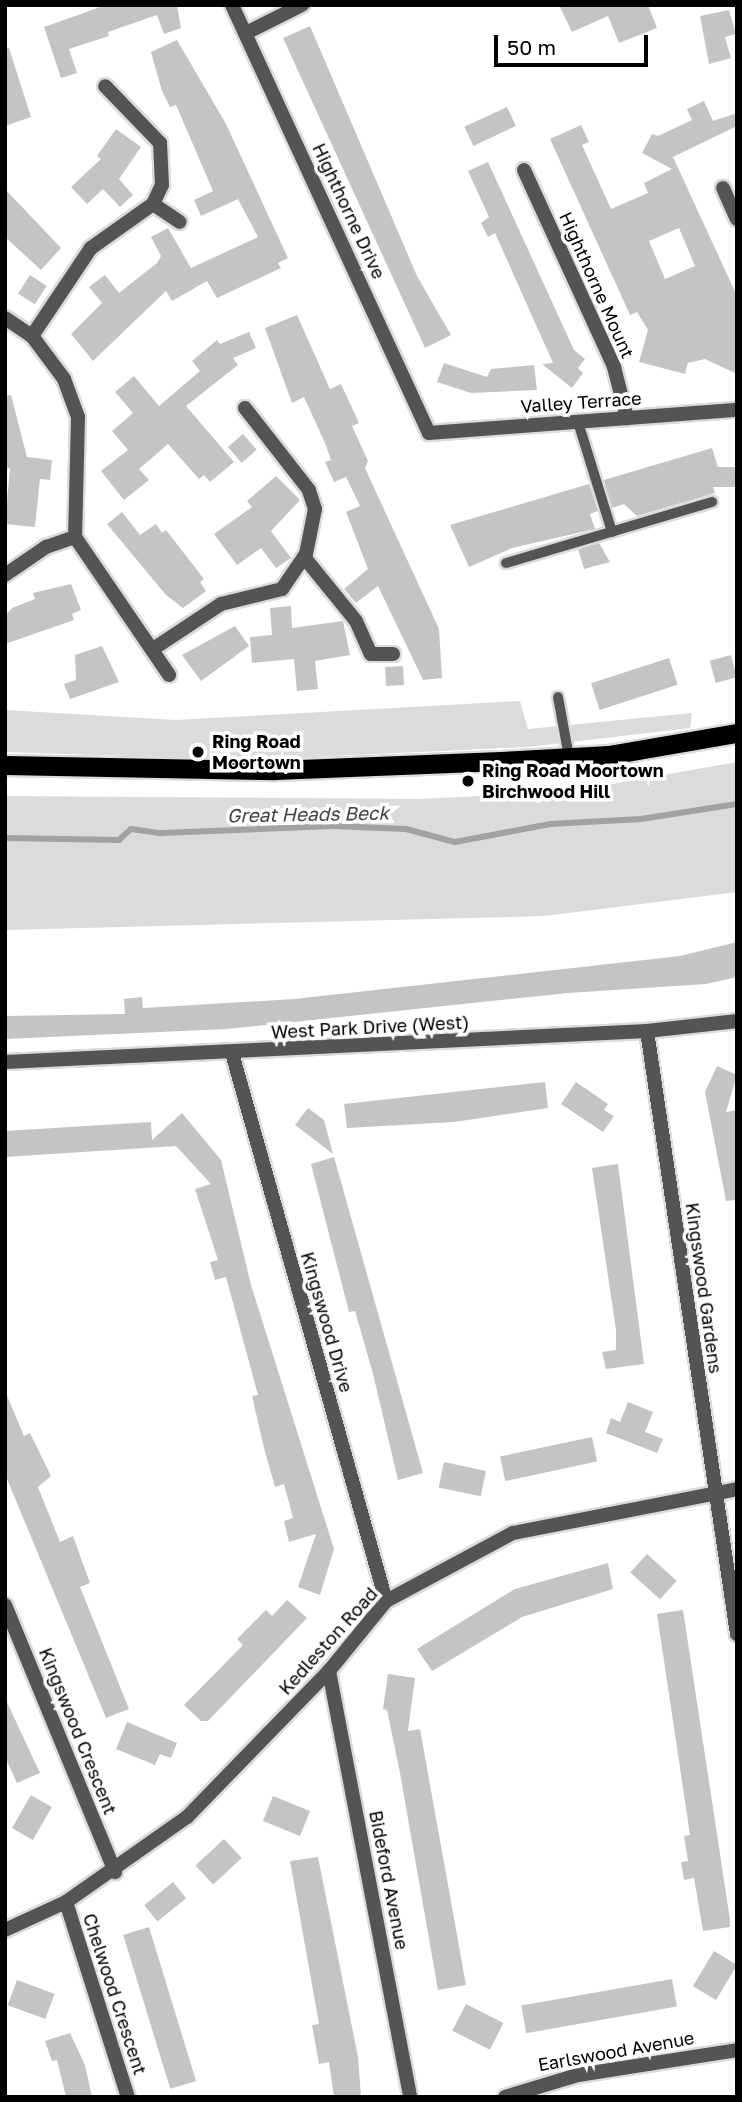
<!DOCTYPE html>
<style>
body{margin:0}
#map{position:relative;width:742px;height:2102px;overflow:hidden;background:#fff;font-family:"Golos Text",sans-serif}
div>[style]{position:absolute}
.green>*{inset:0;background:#dbdbdb}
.stream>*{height:6px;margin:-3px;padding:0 3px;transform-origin:3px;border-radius:3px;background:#a2a2a2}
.building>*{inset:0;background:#c4c4c4;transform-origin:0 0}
.roads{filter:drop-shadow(2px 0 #dbdbdb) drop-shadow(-2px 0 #dbdbdb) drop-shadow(0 2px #dbdbdb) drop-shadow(0 -2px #dbdbdb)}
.service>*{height:10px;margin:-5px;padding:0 5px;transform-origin:5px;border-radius:5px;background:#545454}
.minor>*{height:14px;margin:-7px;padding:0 7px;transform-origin:7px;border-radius:7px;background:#545454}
.trunk>*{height:19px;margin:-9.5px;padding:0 9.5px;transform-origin:9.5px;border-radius:9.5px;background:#000}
.dots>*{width:19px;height:19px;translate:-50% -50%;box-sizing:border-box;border:4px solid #fff;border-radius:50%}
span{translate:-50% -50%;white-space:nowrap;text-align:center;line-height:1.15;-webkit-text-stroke:7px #fff;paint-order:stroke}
.street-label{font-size:18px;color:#000}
.poi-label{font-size:18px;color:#000;font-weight:700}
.left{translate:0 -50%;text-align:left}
.water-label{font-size:19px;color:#434343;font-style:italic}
.frame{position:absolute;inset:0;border:7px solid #000;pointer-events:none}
.scale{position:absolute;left:494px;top:35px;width:154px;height:32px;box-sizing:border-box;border:4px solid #000;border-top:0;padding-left:9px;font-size:21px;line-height:24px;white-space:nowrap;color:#000;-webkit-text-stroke:5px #fff;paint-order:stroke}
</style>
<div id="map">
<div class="green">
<div style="clip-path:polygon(520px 701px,528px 729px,692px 713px,690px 728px,528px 747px,249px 760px,5px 752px,5px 710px,176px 720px)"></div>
<div style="clip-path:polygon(737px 762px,737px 892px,544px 916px,5px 930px,5px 796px,422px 799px,572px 791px)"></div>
</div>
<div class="stream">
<div style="left:5px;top:838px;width:114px;rotate:1deg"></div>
<div style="left:119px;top:840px;width:16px;rotate:-43deg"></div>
<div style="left:131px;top:829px;width:30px;rotate:8deg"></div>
<div style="left:161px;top:833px;width:172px;rotate:-2.3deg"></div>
<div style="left:333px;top:826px;width:73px;rotate:2.4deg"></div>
<div style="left:406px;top:829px;width:51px;rotate:14.9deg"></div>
<div style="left:455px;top:842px;width:97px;rotate:-10.7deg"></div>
<div style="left:550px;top:824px;width:91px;rotate:-3.1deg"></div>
<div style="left:641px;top:819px;width:97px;rotate:-8.9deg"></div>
</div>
<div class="building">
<div style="clip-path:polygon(106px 5px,177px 5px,181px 28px,164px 34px,157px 15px,108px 32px,109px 36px,69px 49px,77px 73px,61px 78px,44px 27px)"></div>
<div style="clip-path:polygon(559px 5px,648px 5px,657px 28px,619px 43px,608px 16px,572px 32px)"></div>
<div style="clip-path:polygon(729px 10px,736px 34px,725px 37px,731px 58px,709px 64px,700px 16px)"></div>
<div style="clip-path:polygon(310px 26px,417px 276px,451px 335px,425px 348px,283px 38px)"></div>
<div style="clip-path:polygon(177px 40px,226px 124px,288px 258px,278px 263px,281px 268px,217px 298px,207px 281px,172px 301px,166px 291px,93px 361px,71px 334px,102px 303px,89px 287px,105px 275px,119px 293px,157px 263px,161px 256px,151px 237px,168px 228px,191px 268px,258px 237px,238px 199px,201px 216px,194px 200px,213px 191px,176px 105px,170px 107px,162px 91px,151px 52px)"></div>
<div style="clip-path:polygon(9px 48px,31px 117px,5px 126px,5px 49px)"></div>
<div style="clip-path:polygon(evenodd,704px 101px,713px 121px,737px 113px,737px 126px,673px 157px,737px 296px,737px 374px,705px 359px,688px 363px,685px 374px,639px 362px,648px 330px,637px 312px,630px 315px,550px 139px,581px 125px,589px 142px,582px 145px,611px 209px,648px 193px,644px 183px,672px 169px,642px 153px,652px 134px,658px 136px,692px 120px,687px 109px,704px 101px,679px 228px,695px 266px,665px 279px,649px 241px,679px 228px)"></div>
<div style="left:507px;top:107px;width:21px;height:47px;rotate:65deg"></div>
<div style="clip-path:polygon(116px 129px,141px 147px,119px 179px,133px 195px,120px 207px,103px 189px,87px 204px,71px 187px,101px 159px,97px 156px)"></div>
<div style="clip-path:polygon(488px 162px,574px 350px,585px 359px,578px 368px,583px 373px,572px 388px,542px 364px,553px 363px,495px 233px,488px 237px,481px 223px,489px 217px,468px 171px)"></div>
<div style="clip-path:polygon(5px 189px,61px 248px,41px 270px,5px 237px)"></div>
<div style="left:30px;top:275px;width:20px;height:22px;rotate:33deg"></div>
<div style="clip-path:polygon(297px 315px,330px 389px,341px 384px,359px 423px,352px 426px,368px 461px,365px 468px,439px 629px,442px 678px,423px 680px,378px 586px,356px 603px,344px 589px,368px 569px,346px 512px,360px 506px,346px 477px,334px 482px,325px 462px,331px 460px,325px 443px,304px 397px,292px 403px,265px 328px)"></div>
<div style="clip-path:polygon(249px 332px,256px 348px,233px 358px,238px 365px,186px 406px,234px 462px,210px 482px,204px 475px,199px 479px,168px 444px,139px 469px,149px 480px,124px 500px,101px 471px,128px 450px,112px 431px,133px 413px,115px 392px,134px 376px,159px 406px,200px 371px,192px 361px,217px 340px,220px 344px)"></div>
<div style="clip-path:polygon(444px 363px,487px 377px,491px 369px,534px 365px,537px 390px,471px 393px,437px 382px)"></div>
<div style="clip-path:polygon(11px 395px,27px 457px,52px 460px,50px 480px,40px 479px,35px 527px,5px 524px,10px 468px,5px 469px,5px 396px)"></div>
<div style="left:243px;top:434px;width:21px;height:20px;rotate:49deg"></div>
<div style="clip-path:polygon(712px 448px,718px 467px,737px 467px,737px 487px,713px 487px,715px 493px,637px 516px,624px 504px,612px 508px,604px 480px)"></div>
<div style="clip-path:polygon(276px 476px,300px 500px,271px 531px,291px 558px,276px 568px,261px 548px,237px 565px,214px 534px,252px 507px,247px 501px)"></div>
<div style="clip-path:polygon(589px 484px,598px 511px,590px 514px,595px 529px,512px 548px,469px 567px,450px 525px)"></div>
<div style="clip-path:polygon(122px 512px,140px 535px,156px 524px,162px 533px,166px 530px,204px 579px,200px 582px,206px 591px,183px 608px,166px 595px,107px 524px)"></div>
<div style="clip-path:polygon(599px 543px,610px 562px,584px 569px,578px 549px)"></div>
<div style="clip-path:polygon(71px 584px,81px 610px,72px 614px,74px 620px,5px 644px,5px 616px,12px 608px,35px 599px,33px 593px)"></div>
<div style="clip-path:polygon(291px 606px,292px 628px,343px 621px,350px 655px,315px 661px,318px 689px,297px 691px,294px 659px,252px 663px,250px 637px,272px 635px,270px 608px)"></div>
<div style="clip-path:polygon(235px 626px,249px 646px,201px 681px,182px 655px)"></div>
<div style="clip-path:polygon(102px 646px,119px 682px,70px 699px,64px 684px,76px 680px,75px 655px)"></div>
<div style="left:731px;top:655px;width:23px;height:22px;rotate:75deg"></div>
<div style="left:669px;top:658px;width:28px;height:82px;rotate:72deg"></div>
<div style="left:403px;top:666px;width:19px;height:18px;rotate:87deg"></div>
<div style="clip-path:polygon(737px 942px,737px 977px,706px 984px,568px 993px,227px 1029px,5px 1039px,5px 1016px,125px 1014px,124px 999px,142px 997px,143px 1008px,294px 999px,680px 956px)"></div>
<div style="clip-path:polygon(717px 1066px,737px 1075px,726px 1112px,737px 1110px,737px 1200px,726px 1201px,705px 1092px)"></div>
<div style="clip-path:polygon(545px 1082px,548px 1108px,454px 1122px,347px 1128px,344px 1104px)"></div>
<div style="clip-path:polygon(576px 1082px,608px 1104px,604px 1110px,614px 1116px,603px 1132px,561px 1104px)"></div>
<div style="clip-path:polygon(308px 1108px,324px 1120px,333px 1154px,295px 1125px)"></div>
<div style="clip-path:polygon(182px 1113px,221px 1160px,251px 1285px,334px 1549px,320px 1595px,298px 1587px,316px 1534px,289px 1542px,284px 1521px,293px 1518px,284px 1484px,275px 1487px,264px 1448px,252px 1396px,258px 1395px,226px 1277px,215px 1280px,210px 1262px,218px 1260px,195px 1189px,211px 1184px,176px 1146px,5px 1157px,5px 1131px,151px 1122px,152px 1140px)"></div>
<div style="clip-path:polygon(334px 1157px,423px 1473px,398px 1480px,373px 1374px,355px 1311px,349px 1312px,311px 1164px)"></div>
<div style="clip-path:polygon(618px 1164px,644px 1364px,606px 1369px,602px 1352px,616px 1350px,616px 1330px,592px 1168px)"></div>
<div style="clip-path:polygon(5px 1391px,24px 1436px,30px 1433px,51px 1476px,38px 1487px,60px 1542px,73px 1536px,90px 1583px,80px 1587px,129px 1709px,106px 1718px,5px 1474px)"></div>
<div style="clip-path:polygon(628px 1402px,653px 1412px,645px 1432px,663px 1439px,657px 1453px,606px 1433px,611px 1418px,620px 1422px)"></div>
<div style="left:592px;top:1437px;width:25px;height:94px;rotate:78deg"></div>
<div style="left:444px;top:1462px;width:43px;height:26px;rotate:12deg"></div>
<div style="left:647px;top:1554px;width:40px;height:25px;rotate:42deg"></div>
<div style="clip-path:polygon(608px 1563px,613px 1589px,522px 1617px,432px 1671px,417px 1649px,515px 1589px)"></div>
<div style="clip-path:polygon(287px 1600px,307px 1618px,208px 1721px,201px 1721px,184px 1705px,243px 1645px,237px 1639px,266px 1610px,272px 1616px)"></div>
<div style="clip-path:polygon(683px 1610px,730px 1920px,730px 1927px,703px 1931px,694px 1878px,684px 1880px,681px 1862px,688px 1861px,684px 1836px,690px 1835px,657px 1614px)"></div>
<div style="clip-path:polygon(388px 1674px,415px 1678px,408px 1731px,420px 1729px,466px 1985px,438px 1990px,400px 1773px,387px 1710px,383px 1709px)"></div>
<div style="clip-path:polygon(5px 1698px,40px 1773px,17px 1783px,5px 1757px)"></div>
<div style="clip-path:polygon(127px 1722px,177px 1743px,171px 1758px,160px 1754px,155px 1765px,116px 1749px)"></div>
<div style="left:31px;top:1795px;width:24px;height:38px;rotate:30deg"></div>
<div style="left:273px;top:1796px;width:40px;height:27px;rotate:22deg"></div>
<div style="left:224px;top:1839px;width:26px;height:39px;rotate:47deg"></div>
<div style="clip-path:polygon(318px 1857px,358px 2057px,361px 2097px,334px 2097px,329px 2062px,319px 2064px,312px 2025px,319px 2024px,290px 1861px)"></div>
<div style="left:173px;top:1882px;width:21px;height:37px;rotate:51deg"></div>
<div style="left:149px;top:1927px;width:161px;height:27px;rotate:73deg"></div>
<div style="left:714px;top:1951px;width:27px;height:41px;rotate:31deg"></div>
<div style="left:672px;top:1979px;width:28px;height:153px;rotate:80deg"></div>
<div style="left:17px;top:1980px;width:40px;height:27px;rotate:20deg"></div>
<div style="left:466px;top:2004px;width:42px;height:30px;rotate:27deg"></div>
<div style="clip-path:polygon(70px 2033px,85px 2065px,92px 2097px,66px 2097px,57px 2060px,52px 2061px,45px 2041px)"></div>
</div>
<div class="roads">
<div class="service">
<div style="left:578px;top:422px;width:115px;rotate:72.8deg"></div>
<div style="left:506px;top:563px;width:215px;rotate:-16.5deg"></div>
<div style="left:558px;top:697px;width:61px;rotate:79.6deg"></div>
</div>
<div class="minor">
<div style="left:232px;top:5px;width:471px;rotate:65.3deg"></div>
<div style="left:429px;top:433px;width:309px;rotate:-4.3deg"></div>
<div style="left:246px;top:33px;width:63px;rotate:-26.6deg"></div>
<div style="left:524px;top:170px;width:217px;rotate:65.4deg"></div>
<div style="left:614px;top:367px;width:53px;rotate:75.7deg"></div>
<div style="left:723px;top:188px;width:34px;rotate:66deg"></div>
<div style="left:153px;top:204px;width:32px;rotate:34deg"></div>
<div style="left:5px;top:318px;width:32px;rotate:34deg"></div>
<div style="left:32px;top:336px;width:54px;rotate:53.3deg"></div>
<div style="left:64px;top:379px;width:40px;rotate:69.8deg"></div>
<div style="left:78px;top:417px;width:120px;rotate:91.4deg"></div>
<div style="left:75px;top:537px;width:167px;rotate:55.7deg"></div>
<div style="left:32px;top:336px;width:106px;rotate:-56.2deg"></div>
<div style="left:91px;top:248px;width:76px;rotate:-35.4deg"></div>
<div style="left:153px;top:204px;width:21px;rotate:-65deg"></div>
<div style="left:162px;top:185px;width:42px;rotate:-92.7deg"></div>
<div style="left:160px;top:143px;width:79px;rotate:-134deg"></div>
<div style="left:304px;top:557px;width:82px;rotate:50.9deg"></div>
<div style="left:356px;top:621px;width:36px;rotate:66deg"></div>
<div style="left:371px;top:654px;width:22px"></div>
<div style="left:5px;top:575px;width:50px;rotate:-34.3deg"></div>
<div style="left:46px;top:547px;width:31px;rotate:-19deg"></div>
<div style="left:153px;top:649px;width:82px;rotate:-33.5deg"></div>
<div style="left:221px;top:604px;width:63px;rotate:-13.8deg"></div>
<div style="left:282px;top:589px;width:42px;rotate:-55.6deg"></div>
<div style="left:306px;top:554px;width:46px;rotate:-78.7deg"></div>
<div style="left:315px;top:509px;width:20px;rotate:-108deg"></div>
<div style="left:309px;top:490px;width:104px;rotate:-128deg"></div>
<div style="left:647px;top:1031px;width:610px;rotate:81.51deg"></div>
<div style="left:232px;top:1053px;width:569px;rotate:74.3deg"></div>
<div style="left:5px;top:1062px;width:643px;rotate:-2.76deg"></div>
<div style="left:647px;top:1031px;width:91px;rotate:-6.3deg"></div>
<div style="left:5px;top:1605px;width:289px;rotate:67.6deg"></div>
<div style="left:329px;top:1671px;width:434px;rotate:79.2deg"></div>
<div style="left:66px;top:1902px;width:205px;rotate:72.4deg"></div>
<div style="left:5px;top:1930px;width:67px;rotate:-24.7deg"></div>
<div style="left:66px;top:1902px;width:148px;rotate:-35.1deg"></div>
<div style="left:187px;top:1817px;width:204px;rotate:-45.8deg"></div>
<div style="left:329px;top:1671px;width:90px;rotate:-50.8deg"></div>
<div style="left:386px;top:1601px;width:144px;rotate:-28.2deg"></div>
<div style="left:513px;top:1533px;width:228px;rotate:-11.1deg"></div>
<div style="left:505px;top:2097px;width:76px;rotate:-16.8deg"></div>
<div style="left:578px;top:2075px;width:161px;rotate:-8.9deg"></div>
</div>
<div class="trunk">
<div style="left:5px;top:765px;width:270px;rotate:1.1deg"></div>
<div style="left:275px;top:770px;width:226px;rotate:-2.3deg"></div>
<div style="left:501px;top:761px;width:108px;rotate:-3.2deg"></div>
<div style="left:609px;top:755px;width:130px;rotate:-9.8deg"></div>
</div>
</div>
<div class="dots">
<div style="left:198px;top:752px;background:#000"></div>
<div style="left:468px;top:781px;background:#000"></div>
</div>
<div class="street-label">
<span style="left:349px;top:211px;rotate:65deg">Highthorne Drive</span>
<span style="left:597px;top:285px;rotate:66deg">Highthorne Mount</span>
<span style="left:581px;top:402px;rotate:-4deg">Valley Terrace</span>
<span style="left:370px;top:1027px;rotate:-3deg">West Park Drive (West)</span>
<span style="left:704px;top:1288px;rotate:82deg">Kingswood Gardens</span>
<span style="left:327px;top:1322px;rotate:74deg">Kingswood Drive</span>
<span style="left:328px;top:1641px;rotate:-48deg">Kedleston Road</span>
<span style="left:78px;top:1731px;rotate:68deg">Kingswood Crescent</span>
<span style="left:389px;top:1880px;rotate:79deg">Bideford Avenue</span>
<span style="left:115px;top:1994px;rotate:72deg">Chelwood Crescent</span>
<span style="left:616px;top:2051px;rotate:-10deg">Earlswood Avenue</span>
</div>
<div class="poi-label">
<span class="left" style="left:212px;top:752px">Ring Road<br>Moortown</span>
<span class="left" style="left:482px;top:781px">Ring Road Moortown<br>Birchwood Hill</span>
</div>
<div class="water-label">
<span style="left:308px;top:814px;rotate:-1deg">Great Heads Beck</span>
</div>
<div class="frame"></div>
<div class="scale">50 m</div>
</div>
